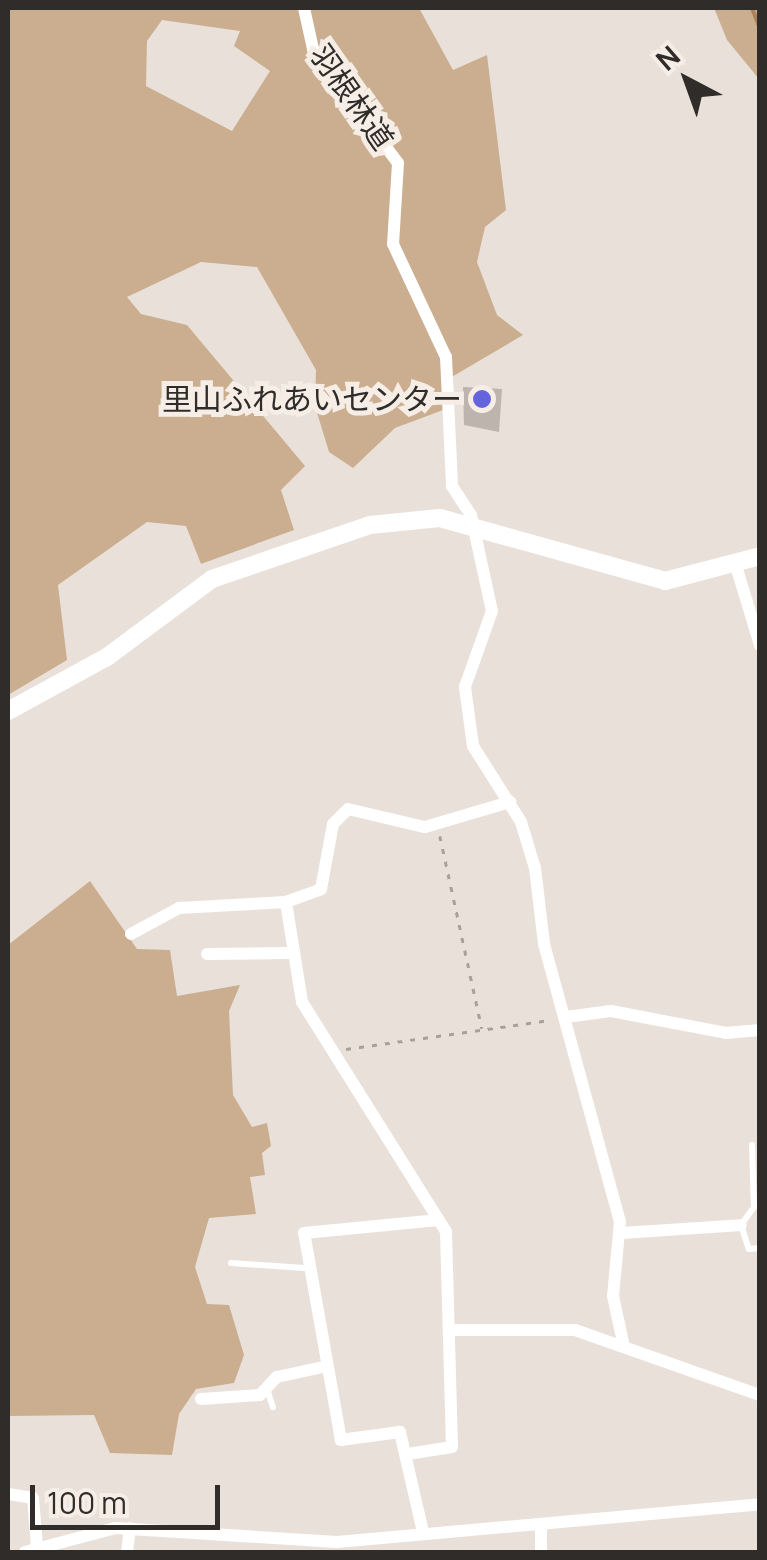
<!DOCTYPE html>
<meta charset="utf-8">
<style>
body{margin:0}
#map{position:relative;width:767px;height:1560px;overflow:hidden;background:#e9e1d9;font-family:Manrope,"Noto Sans JP",sans-serif}
div>[style]{position:absolute}
.green>*{inset:0;background:#caae8f}
.stream>*{height:4px;margin:-2px;padding:0 2px;transform-origin:2px;border-radius:2px;background:#aa8356}
.building>*{inset:0;background:#bdb5ad}
.path>*{height:2.5px;margin-top:-1.25px;transform-origin:0;background:repeating-linear-gradient(90deg,#a7a19a 0 5px,transparent 0 13px)}
.lane>*{height:6px;margin:-3px;padding:0 3px;transform-origin:3px;border-radius:3px;background:#fff}
.street>*{height:12px;margin:-6px;padding:0 6px;transform-origin:6px;border-radius:6px;background:#fff}
.secondary>*{height:18px;margin:-9px;padding:0 9px;transform-origin:9px;border-radius:9px;background:#fff}
.dots>*{width:28px;height:28px;translate:-50% -50%;box-sizing:border-box;border:5px solid #f6eee6;border-radius:50%}
span{translate:-50% -50%;white-space:nowrap;text-align:center;line-height:1.15;-webkit-text-stroke:10px #f6eee6;paint-order:stroke}
.street-label{font-size:30px;color:#2f2c29}
.poi-label{font-size:30px;color:#2f2c29}
.right{translate:-100% -50%;text-align:right}
.frame{position:absolute;inset:0;border:10px solid #2f2c29;pointer-events:none}
.north{position:absolute;left:637px;top:30px;width:100px;height:100px;-webkit-text-stroke:8px #f6eee6;paint-order:stroke;rotate:319deg;font-size:28px;font-weight:700;line-height:40px;text-align:center;color:#2f2c29}
.north::after{content:'';display:block;margin:auto;width:35px;height:45px;background:#2f2c29;clip-path:polygon(50% 0,100% 100%,50% 72%,0 100%)}
.scale{position:absolute;left:30px;top:1485px;width:190px;height:45px;box-sizing:border-box;border:5px solid #2f2c29;border-top:0;padding-left:12px;font-size:30px;line-height:35px;white-space:nowrap;color:#2f2c29;-webkit-text-stroke:8px #f6eee6;paint-order:stroke}
</style>
<div id="map">
<div class="green">
<div style="clip-path:polygon(evenodd,8px 8px,419px 8px,453px 70px,487px 55px,506px 210px,485px 227px,477px 262px,497px 315px,523px 335px,450px 378px,451px 407px,395px 428px,353px 468px,329px 452px,315px 406px,316px 370px,257px 267px,201px 262px,127px 297px,141px 314px,187px 325px,305px 466px,281px 490px,294px 530px,201px 564px,186px 526px,147px 522px,58px 585px,67px 660px,8px 695px,8px 8px,162px 20px,240px 31px,234px 46px,270px 71px,232px 131px,146px 86px,147px 41px,162px 20px)"></div>
<div style="clip-path:polygon(714px 8px,759px 8px,759px 79px,727px 40px)"></div>
<div style="clip-path:polygon(90px 881px,137px 949px,170px 950px,177px 996px,240px 985px,229px 1011px,233px 1095px,252px 1127px,267px 1123px,271px 1146px,262px 1153px,265px 1175px,250px 1177px,256px 1214px,209px 1218px,195px 1267px,207px 1304px,229px 1305px,244px 1355px,234px 1383px,196px 1389px,179px 1414px,172px 1455px,110px 1453px,94px 1415px,8px 1416px,8px 945px)"></div>
</div>
<div class="stream">
<div style="left:752px;top:8px;width:22px;rotate:69deg"></div>
</div>
<div class="building">
<div style="clip-path:polygon(463px 387px,502px 389px,499px 432px,464px 425px)"></div>
</div>
<div class="path">
<div style="left:440px;top:836px;width:197px;rotate:77.7deg"></div>
<div style="left:346px;top:1049px;width:206px;rotate:-8.1deg"></div>
</div>
<div class="lane">
<div style="left:752px;top:1145px;width:62px;rotate:88.2deg"></div>
<div style="left:754px;top:1207px;width:22px;rotate:126deg"></div>
<div style="left:741px;top:1225px;width:25px;rotate:72deg"></div>
<div style="left:749px;top:1249px;width:11px;rotate:-5deg"></div>
<div style="left:231px;top:1263px;width:73px;rotate:3.9deg"></div>
<div style="left:268px;top:1392px;width:16px;rotate:72deg"></div>
</div>
<div class="street">
<div style="left:304px;top:8px;width:42px;rotate:77.6deg"></div>
<div style="left:313px;top:49px;width:142px;rotate:53.3deg"></div>
<div style="left:398px;top:163px;width:81px;rotate:93.5deg"></div>
<div style="left:393px;top:244px;width:125px;rotate:64.9deg"></div>
<div style="left:446px;top:357px;width:129px;rotate:87.3deg"></div>
<div style="left:452px;top:486px;width:35px;rotate:57deg"></div>
<div style="left:471px;top:515px;width:98px;rotate:77.7deg"></div>
<div style="left:492px;top:611px;width:81px;rotate:109.6deg"></div>
<div style="left:465px;top:687px;width:60px;rotate:82.3deg"></div>
<div style="left:473px;top:746px;width:90px;rotate:57.7deg"></div>
<div style="left:521px;top:822px;width:48px;rotate:73.1deg"></div>
<div style="left:535px;top:868px;width:77px;rotate:83.2deg"></div>
<div style="left:544px;top:944px;width:287px;rotate:74.7deg"></div>
<div style="left:620px;top:1221px;width:75px;rotate:95.3deg"></div>
<div style="left:613px;top:1296px;width:52px;rotate:77.8deg"></div>
<div style="left:736px;top:566px;width:83px;rotate:73.1deg"></div>
<div style="left:286px;top:902px;width:101px;rotate:80.9deg"></div>
<div style="left:302px;top:1002px;width:271px;rotate:57.9deg"></div>
<div style="left:446px;top:1232px;width:215px;rotate:88.4deg"></div>
<div style="left:452px;top:1447px;width:45px;rotate:171deg"></div>
<div style="left:131px;top:934px;width:55px;rotate:-28.4deg"></div>
<div style="left:179px;top:908px;width:107px;rotate:-3.2deg"></div>
<div style="left:286px;top:902px;width:37px;rotate:-20deg"></div>
<div style="left:321px;top:889px;width:66px;rotate:-79.5deg"></div>
<div style="left:333px;top:824px;width:21px;rotate:-45deg"></div>
<div style="left:348px;top:809px;width:79px;rotate:13.2deg"></div>
<div style="left:425px;top:827px;width:89px;rotate:-16.4deg"></div>
<div style="left:207px;top:954px;width:82px;rotate:-0.7deg"></div>
<div style="left:566px;top:1017px;width:45px;rotate:-7.6deg"></div>
<div style="left:611px;top:1011px;width:117px;rotate:10.8deg"></div>
<div style="left:726px;top:1033px;width:34px;rotate:-5deg"></div>
<div style="left:622px;top:1233px;width:119px;rotate:-3.8deg"></div>
<div style="left:453px;top:1330px;width:122px"></div>
<div style="left:575px;top:1330px;width:196px;rotate:19.4deg"></div>
<div style="left:201px;top:1399px;width:59px;rotate:-3.9deg"></div>
<div style="left:260px;top:1395px;width:25px;rotate:-47deg"></div>
<div style="left:277px;top:1377px;width:47px;rotate:-12.3deg"></div>
<div style="left:8px;top:1494px;width:25px;rotate:9deg"></div>
<div style="left:33px;top:1498px;width:49px;rotate:85.3deg"></div>
<div style="left:423px;top:1532px;width:103px;rotate:-103deg"></div>
<div style="left:400px;top:1432px;width:60px;rotate:172.3deg"></div>
<div style="left:341px;top:1440px;width:210px;rotate:-100.1deg"></div>
<div style="left:304px;top:1233px;width:135px;rotate:-5.5deg"></div>
<div style="left:25px;top:1552px;width:93px;rotate:-14.9deg"></div>
<div style="left:115px;top:1528px;width:222px;rotate:3.6deg"></div>
<div style="left:337px;top:1542px;width:425px;rotate:-5.1deg"></div>
<div style="left:127px;top:1552px;width:24px;rotate:-83deg"></div>
<div style="left:541px;top:1552px;width:26px;rotate:-90deg"></div>
</div>
<div class="secondary">
<div style="left:8px;top:711px;width:113px;rotate:-28.6deg"></div>
<div style="left:107px;top:657px;width:131px;rotate:-36.6deg"></div>
<div style="left:212px;top:579px;width:167px;rotate:-18.9deg"></div>
<div style="left:370px;top:525px;width:70px;rotate:-5.7deg"></div>
<div style="left:440px;top:518px;width:234px;rotate:15.6deg"></div>
<div style="left:665px;top:581px;width:98px;rotate:-14.7deg"></div>
</div>
<div class="dots">
<div style="left:482px;top:399px;background:#6464dd"></div>
</div>
<div class="street-label">
<span style="left:352px;top:97px;rotate:55deg">羽根林道</span>
</div>
<div class="poi-label">
<span class="right" style="left:462px;top:399px">里山ふれあいセンター</span>
</div>
<div class="frame"></div>
<div class="north">N</div>
<div class="scale">100 m</div>
</div>
